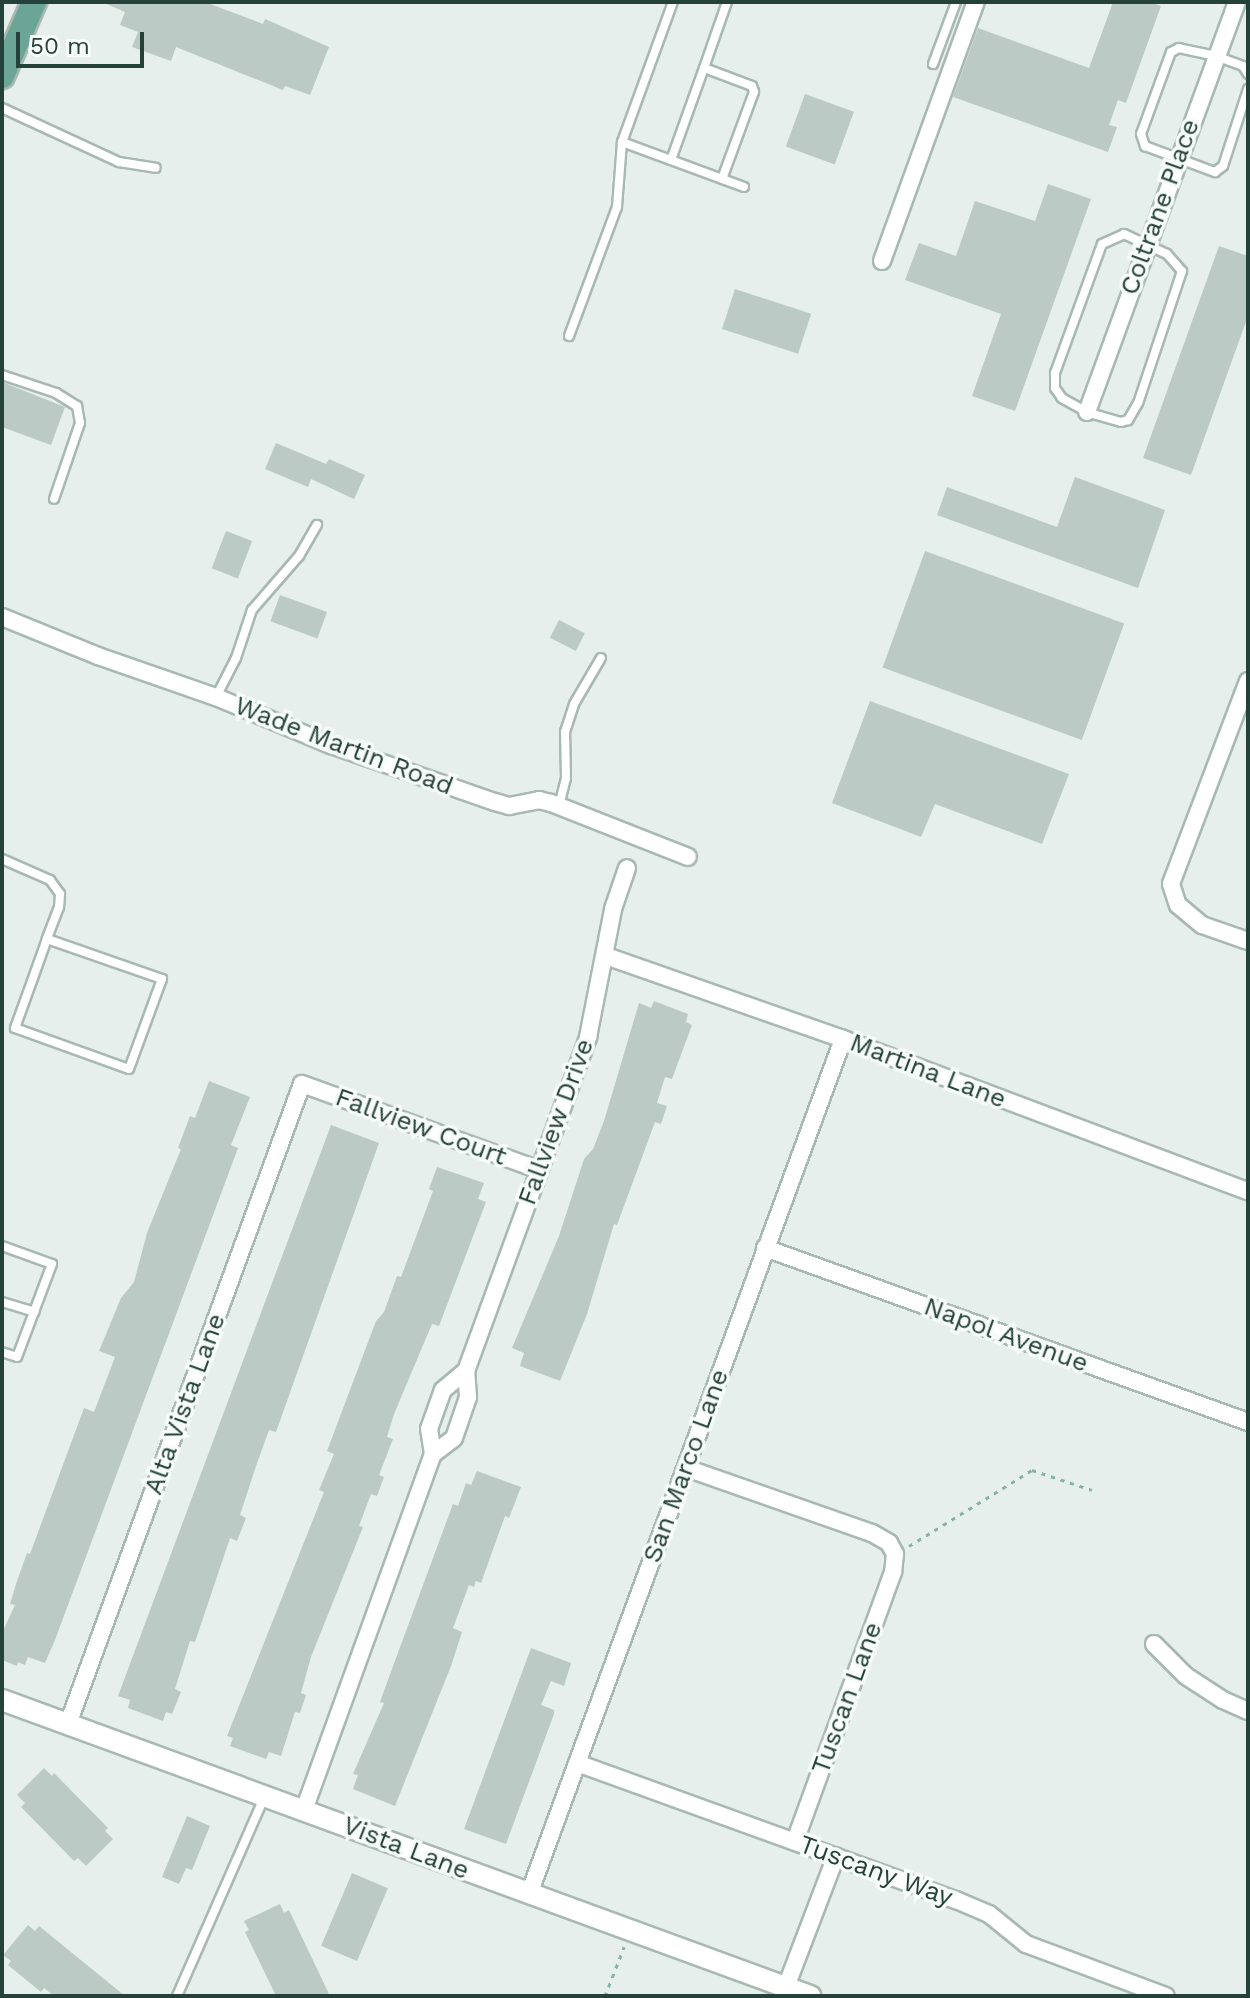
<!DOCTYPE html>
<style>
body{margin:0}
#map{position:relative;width:1250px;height:1998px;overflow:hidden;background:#e6efeb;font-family:"Work Sans",sans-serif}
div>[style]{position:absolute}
.building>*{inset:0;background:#bbcac4;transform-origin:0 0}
.path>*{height:3px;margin-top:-1.5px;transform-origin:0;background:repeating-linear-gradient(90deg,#86b3a5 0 4px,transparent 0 10px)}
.roads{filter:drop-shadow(2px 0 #a8b8b2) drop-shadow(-2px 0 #a8b8b2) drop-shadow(0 2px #a8b8b2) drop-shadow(0 -2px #a8b8b2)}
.service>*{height:8px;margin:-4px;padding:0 4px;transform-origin:4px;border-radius:4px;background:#fff}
.minor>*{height:16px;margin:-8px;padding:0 8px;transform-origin:8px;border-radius:8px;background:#fff}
.tertiary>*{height:20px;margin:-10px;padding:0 10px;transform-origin:10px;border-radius:10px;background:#fff}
.primary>*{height:24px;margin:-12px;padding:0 12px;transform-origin:12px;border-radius:12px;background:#6aa596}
span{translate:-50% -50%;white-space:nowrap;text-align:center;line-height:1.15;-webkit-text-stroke:7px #f7fbf9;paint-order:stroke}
.street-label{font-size:26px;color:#24423a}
.frame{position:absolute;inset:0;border:4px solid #24423a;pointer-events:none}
.scale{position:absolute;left:16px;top:32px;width:128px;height:36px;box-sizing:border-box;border:4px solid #24423a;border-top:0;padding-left:10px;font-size:24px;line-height:28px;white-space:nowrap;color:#24423a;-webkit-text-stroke:6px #f7fbf9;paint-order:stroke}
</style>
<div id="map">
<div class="building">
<div style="clip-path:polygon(102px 2px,205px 2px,263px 24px,265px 19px,329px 47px,310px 95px,285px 86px,283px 90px,176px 47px,171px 61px,132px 47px,138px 32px,120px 25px,125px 12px)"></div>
<div style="clip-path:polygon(1113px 2px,1150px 2px,1161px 6px,1126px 103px,1118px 100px,1109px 125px,1117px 127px,1108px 152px,953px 97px,978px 28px,1089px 68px)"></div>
<div style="left:805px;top:94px;width:52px;height:56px;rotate:20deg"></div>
<div style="clip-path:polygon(1048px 184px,1091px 199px,1015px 411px,972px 396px,1001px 314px,905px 280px,919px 243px,956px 256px,975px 201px,1035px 221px)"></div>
<div style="clip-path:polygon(1219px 246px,1248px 256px,1248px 316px,1191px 475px,1143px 458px)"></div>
<div style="left:735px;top:289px;width:80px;height:42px;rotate:18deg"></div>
<div style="clip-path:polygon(2px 382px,65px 407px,51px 445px,2px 427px)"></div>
<div style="clip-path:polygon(276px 443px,326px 464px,329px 459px,365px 475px,354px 499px,311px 479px,308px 487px,265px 469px)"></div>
<div style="clip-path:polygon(1075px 477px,1165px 510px,1138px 588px,937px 515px,947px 487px,1057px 527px)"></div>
<div style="left:226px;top:531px;width:28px;height:40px;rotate:21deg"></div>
<div style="left:925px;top:551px;width:212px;height:124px;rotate:20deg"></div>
<div style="left:280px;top:595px;width:50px;height:28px;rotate:20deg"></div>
<div style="left:559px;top:620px;width:29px;height:20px;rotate:27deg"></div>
<div style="clip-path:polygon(870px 701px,1069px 774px,1042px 844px,935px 804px,921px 837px,832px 803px)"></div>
<div style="clip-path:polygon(654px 1001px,688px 1014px,686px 1022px,692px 1025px,672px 1079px,665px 1077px,657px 1103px,667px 1106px,661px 1124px,655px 1122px,617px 1225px,614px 1224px,587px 1314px,560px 1381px,520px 1366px,524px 1353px,512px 1348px,559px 1236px,584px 1159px,593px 1149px,604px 1121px,639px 1003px,651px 1008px)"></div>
<div style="clip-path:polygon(209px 1081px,250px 1097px,231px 1145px,238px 1148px,55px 1640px,45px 1663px,28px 1657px,25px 1665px,18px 1662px,17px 1666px,2px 1660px,2px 1633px,15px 1605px,10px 1604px,16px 1584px,27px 1553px,30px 1554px,84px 1408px,94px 1412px,115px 1357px,99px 1351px,121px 1298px,134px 1282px,147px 1233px,181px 1149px,178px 1148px,190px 1116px,195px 1118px)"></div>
<div style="clip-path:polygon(331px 1125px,379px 1143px,276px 1432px,269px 1430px,256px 1466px,240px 1515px,246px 1518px,237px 1541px,230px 1538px,195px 1642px,190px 1641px,175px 1689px,181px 1692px,172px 1714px,166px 1712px,163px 1721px,128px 1708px,130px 1700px,118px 1696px)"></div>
<div style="clip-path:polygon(437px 1167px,484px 1183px,478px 1199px,486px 1202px,439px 1326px,432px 1324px,394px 1414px,387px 1437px,393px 1439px,379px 1475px,384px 1477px,377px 1496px,371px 1494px,359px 1526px,363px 1527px,311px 1657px,301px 1693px,306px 1695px,300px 1713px,295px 1712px,281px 1756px,269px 1752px,266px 1759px,230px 1746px,233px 1738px,227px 1736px,324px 1492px,319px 1490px,334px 1454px,327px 1451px,376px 1321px,384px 1312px,397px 1276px,401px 1277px,433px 1191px,429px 1189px)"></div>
<div style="clip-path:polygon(477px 1471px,521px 1487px,509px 1518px,505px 1516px,481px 1583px,476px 1581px,474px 1587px,469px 1585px,453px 1628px,462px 1632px,451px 1666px,395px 1806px,353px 1789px,358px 1775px,353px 1774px,384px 1703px,380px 1702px,389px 1677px,453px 1504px,458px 1506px,466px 1483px,471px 1485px)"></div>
<div style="clip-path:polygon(531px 1648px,571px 1663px,564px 1686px,551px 1681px,541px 1705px,554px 1710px,554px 1714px,506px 1844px,464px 1829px)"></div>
<div style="clip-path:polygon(44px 1768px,52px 1776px,54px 1773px,108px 1828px,105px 1831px,113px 1839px,86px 1866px,78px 1858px,74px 1861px,21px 1807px,25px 1803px,17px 1795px)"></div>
<div style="clip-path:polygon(187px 1816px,210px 1826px,192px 1870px,186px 1868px,179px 1884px,162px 1877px)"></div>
<div style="left:352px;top:1873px;width:39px;height:79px;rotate:23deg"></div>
<div style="clip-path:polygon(280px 1904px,284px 1913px,289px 1910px,330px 1996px,276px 1996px,245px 1932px,249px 1930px,244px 1921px)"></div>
<div style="clip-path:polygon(28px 1925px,35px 1931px,39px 1926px,125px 1996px,54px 1996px,44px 1988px,41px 1992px,8px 1965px,11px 1961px,3px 1955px)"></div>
</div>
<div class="path">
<div style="left:909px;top:1546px;width:145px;rotate:-31.7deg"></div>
<div style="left:1032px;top:1470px;width:63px;rotate:18.4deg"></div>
<div style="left:605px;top:1996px;width:53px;rotate:-68.8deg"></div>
</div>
<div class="roads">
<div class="service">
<div style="left:933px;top:64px;width:66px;rotate:-69.6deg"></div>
<div style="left:1248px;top:74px;width:9px;rotate:-122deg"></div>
<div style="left:1243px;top:66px;width:29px;rotate:-160deg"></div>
<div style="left:1216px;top:56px;width:38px;rotate:-168deg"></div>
<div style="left:1179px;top:48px;width:9px;rotate:153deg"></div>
<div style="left:1171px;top:52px;width:87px;rotate:110.1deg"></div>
<div style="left:1141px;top:134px;width:13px;rotate:72deg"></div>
<div style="left:1145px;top:146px;width:75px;rotate:20.4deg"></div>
<div style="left:1215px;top:172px;width:10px;rotate:-37deg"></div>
<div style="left:1223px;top:166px;width:81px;rotate:-72deg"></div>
<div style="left:2px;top:108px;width:129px;rotate:24.8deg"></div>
<div style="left:119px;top:162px;width:37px;rotate:9deg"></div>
<div style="left:622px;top:142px;width:130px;rotate:20.2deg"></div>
<div style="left:671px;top:160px;width:98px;rotate:-70.3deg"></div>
<div style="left:722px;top:179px;width:93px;rotate:-69.8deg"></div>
<div style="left:754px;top:92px;width:6px;rotate:-108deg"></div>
<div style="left:752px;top:86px;width:51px;rotate:-159.4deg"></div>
<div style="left:704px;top:68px;width:70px;rotate:-70.8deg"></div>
<div style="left:1124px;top:234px;width:47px;rotate:24.9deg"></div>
<div style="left:1167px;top:254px;width:23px;rotate:49deg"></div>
<div style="left:1182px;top:271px;width:139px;rotate:108.4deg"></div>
<div style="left:1138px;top:403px;width:20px;rotate:120deg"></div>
<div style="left:1128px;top:420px;width:7px;rotate:164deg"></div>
<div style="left:1121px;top:422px;width:35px;rotate:-164deg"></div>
<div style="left:1087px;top:412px;width:29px;rotate:-151deg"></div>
<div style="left:1062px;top:398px;width:12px;rotate:-125deg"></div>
<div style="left:1055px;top:388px;width:15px;rotate:-90deg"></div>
<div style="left:1055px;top:373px;width:137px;rotate:-70deg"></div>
<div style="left:1102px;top:244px;width:24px;rotate:-24deg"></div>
<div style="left:569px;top:336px;width:138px;rotate:-69.6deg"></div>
<div style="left:617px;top:207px;width:65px;rotate:-85.6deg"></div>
<div style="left:622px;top:142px;width:149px;rotate:-70deg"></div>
<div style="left:2px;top:375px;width:57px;rotate:18.4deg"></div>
<div style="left:56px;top:393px;width:25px;rotate:32deg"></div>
<div style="left:77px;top:406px;width:17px;rotate:80deg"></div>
<div style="left:80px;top:423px;width:80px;rotate:108.9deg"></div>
<div style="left:216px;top:697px;width:44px;rotate:-62.9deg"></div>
<div style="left:236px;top:658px;width:51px;rotate:-71.6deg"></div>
<div style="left:252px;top:610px;width:72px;rotate:-49deg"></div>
<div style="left:299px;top:556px;width:36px;rotate:-60deg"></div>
<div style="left:559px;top:806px;width:29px;rotate:-76deg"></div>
<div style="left:566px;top:778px;width:46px;rotate:-91.2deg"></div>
<div style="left:565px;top:732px;width:29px;rotate:-72deg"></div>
<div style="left:574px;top:704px;width:53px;rotate:-59.6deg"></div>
<div style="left:2px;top:859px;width:52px;rotate:23.6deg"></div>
<div style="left:50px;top:880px;width:17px;rotate:54deg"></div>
<div style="left:60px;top:894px;width:13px;rotate:94deg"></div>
<div style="left:59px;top:907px;width:34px;rotate:111deg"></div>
<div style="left:47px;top:939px;width:45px;rotate:109.7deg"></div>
<div style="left:32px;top:981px;width:50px;rotate:109.9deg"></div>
<div style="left:15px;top:1028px;width:121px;rotate:19.8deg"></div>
<div style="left:129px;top:1069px;width:96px;rotate:-69.9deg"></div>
<div style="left:162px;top:979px;width:122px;rotate:-160.8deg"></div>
<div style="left:2px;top:1246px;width:53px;rotate:19.8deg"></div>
<div style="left:52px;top:1264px;width:99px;rotate:110.6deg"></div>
<div style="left:17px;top:1357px;width:16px;rotate:-162deg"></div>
<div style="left:2px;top:1302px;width:34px;rotate:17deg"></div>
<div style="left:177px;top:1996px;width:219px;rotate:-66.3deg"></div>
</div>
<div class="minor">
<div style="left:882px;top:261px;width:276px;rotate:-70.1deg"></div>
<div style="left:1087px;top:412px;width:437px;rotate:-69.9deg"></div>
<div style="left:2px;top:617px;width:104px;rotate:22.1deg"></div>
<div style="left:98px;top:656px;width:125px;rotate:19.2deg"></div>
<div style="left:216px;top:697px;width:125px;rotate:22.7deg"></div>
<div style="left:331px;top:745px;width:174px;rotate:19.2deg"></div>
<div style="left:495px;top:802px;width:15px;rotate:16deg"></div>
<div style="left:509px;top:806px;width:31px;rotate:-11deg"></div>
<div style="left:539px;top:800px;width:12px;rotate:14deg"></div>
<div style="left:551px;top:803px;width:147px;rotate:21.5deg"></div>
<div style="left:1248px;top:681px;width:217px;rotate:110.8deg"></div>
<div style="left:1171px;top:884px;width:22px;rotate:72deg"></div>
<div style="left:1178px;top:905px;width:31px;rotate:40deg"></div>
<div style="left:1202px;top:925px;width:49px;rotate:19.2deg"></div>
<div style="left:606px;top:956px;width:251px;rotate:19.3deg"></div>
<div style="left:843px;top:1039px;width:433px;rotate:20.6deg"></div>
<div style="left:765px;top:1248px;width:513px;rotate:19.81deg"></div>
<div style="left:433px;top:1454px;width:26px;rotate:-37deg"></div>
<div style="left:454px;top:1438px;width:43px;rotate:-71.1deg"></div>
<div style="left:468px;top:1397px;width:26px;rotate:-94deg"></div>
<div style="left:466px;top:1371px;width:356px;rotate:-69.9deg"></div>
<div style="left:588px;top:1037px;width:130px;rotate:-78.9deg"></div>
<div style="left:613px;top:909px;width:43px;rotate:-71.1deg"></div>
<div style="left:686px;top:1468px;width:197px;rotate:19.3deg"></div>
<div style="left:872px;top:1533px;width:20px;rotate:30deg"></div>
<div style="left:889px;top:1543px;width:13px;rotate:61deg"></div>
<div style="left:895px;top:1554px;width:18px;rotate:96deg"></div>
<div style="left:893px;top:1572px;width:286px;rotate:110deg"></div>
<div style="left:1154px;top:1644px;width:45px;rotate:45deg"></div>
<div style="left:1186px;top:1676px;width:44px;rotate:33deg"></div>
<div style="left:1223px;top:1700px;width:27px;rotate:24deg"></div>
<div style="left:68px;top:1724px;width:681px;rotate:-69.92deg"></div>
<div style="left:302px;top:1084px;width:252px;rotate:19.9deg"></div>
<div style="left:577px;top:1763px;width:403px;rotate:19.9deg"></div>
<div style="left:956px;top:1900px;width:36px;rotate:23deg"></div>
<div style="left:989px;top:1914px;width:48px;rotate:39deg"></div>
<div style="left:1026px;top:1944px;width:149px;rotate:20.4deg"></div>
<div style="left:304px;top:1810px;width:379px;rotate:-70.1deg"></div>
<div style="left:433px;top:1454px;width:25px;rotate:-99deg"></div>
<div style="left:429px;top:1429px;width:41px;rotate:-70.3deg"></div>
<div style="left:443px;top:1390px;width:30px;rotate:-40deg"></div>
<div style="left:529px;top:1894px;width:911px;rotate:-69.83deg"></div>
<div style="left:786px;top:1987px;width:140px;rotate:-69.1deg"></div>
</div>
<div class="tertiary">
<div style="left:2px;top:1700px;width:861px;rotate:20.12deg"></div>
</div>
<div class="primary">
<div style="left:2px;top:76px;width:81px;rotate:-66.6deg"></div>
</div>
</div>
<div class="street-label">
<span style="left:1160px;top:207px;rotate:-70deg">Coltrane Place</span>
<span style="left:344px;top:746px;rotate:21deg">Wade Martin Road</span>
<span style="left:928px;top:1071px;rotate:21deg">Martina Lane</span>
<span style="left:556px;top:1122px;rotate:-70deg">Fallview Drive</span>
<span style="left:421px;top:1127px;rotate:20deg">Fallview Court</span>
<span style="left:1006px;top:1335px;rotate:20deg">Napol Avenue</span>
<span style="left:185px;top:1404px;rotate:-70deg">Alta Vista Lane</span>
<span style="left:686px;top:1466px;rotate:-70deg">San Marco Lane</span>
<span style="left:847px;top:1698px;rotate:-70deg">Tuscan Lane</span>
<span style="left:406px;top:1848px;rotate:21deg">Vista Lane</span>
<span style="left:876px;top:1871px;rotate:20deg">Tuscany Way</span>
</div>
<div class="frame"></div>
<div class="scale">50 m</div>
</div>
